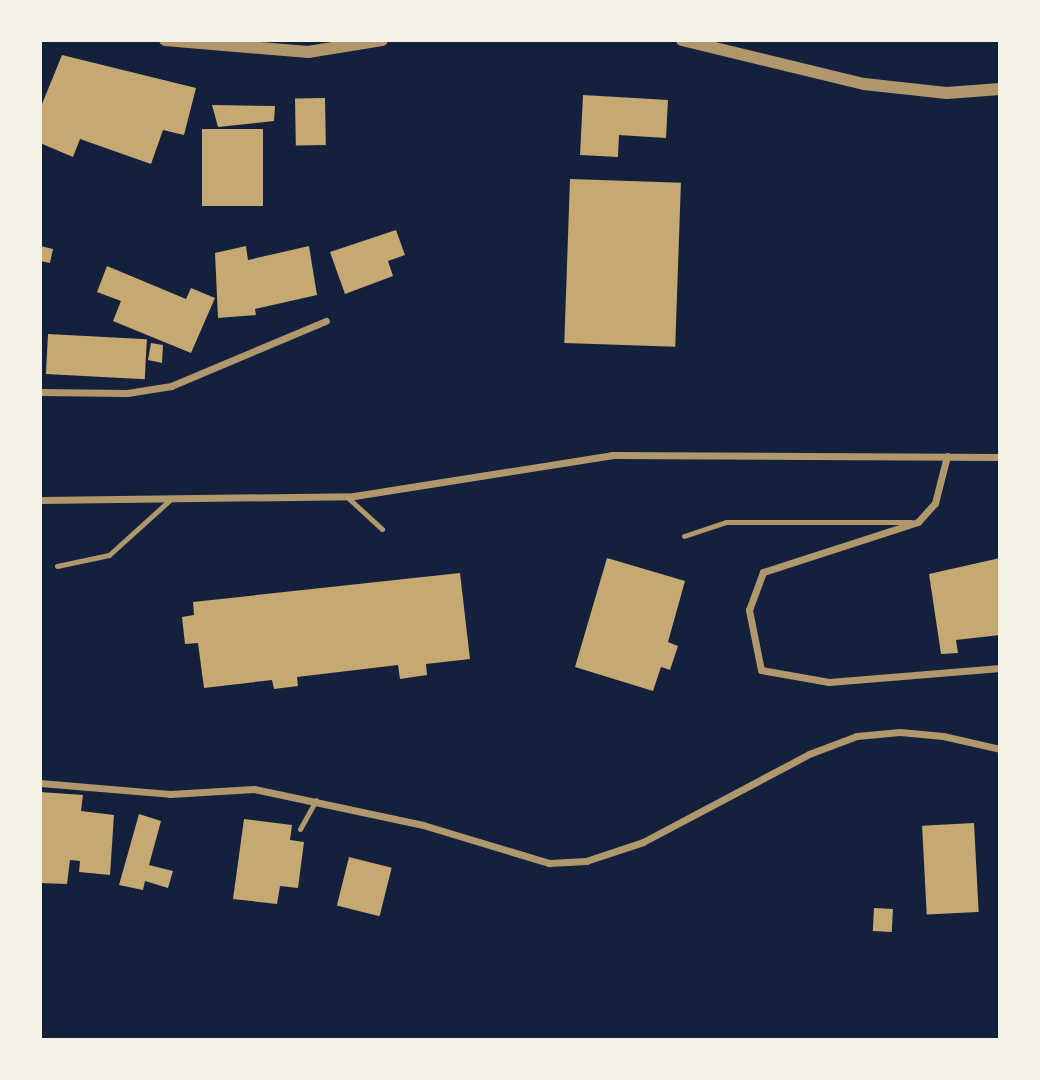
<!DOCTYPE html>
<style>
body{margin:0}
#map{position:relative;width:1040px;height:1080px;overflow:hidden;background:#14213d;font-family:"Fira Sans Condensed",sans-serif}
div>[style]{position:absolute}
.building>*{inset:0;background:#c6a872;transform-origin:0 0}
.service>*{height:5px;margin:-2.5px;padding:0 2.5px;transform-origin:2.5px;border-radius:2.5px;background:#b1986c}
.minor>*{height:7px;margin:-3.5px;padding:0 3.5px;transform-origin:3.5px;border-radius:3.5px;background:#b1986c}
.tertiary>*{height:12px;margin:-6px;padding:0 6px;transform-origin:6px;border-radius:6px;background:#b1986c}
span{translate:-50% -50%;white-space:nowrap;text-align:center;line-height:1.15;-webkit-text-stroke:6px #f6f1e7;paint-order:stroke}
.frame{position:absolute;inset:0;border:42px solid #f6f1e7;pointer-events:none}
</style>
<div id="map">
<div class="building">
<div style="clip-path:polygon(62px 55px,196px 88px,184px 135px,163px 130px,151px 164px,80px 139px,73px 157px,40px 143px,40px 109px)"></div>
<div style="clip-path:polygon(583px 95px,668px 100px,666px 138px,619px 135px,618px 157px,580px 155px)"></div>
<div style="left:325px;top:98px;width:47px;height:30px;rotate:89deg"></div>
<div style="clip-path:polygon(212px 105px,275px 106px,274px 121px,218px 127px)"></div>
<div style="left:263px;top:129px;width:77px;height:61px;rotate:90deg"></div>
<div style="left:570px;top:179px;width:111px;height:164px;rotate:2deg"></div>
<div style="clip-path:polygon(396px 230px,405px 255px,388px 261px,393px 276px,345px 294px,330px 252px)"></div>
<div style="clip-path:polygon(40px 246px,53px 249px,50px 263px,40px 261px)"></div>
<div style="clip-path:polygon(246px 246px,248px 260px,309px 246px,317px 295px,255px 309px,256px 315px,218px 318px,215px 253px)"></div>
<div style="clip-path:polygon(107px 266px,186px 299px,191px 288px,215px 298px,191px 353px,113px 321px,121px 301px,97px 292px)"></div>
<div style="left:48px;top:334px;width:99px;height:40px;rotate:3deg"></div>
<div style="clip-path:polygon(151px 343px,163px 345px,162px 363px,148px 360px)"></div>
<div style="clip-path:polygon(607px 558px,685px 581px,668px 642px,678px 646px,670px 670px,661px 667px,653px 691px,575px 667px)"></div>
<div style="clip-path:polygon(1000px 558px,1000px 635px,956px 640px,958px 653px,941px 654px,929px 574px)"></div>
<div style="clip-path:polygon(460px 573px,470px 659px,426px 664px,427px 675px,400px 679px,398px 665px,297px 677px,298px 686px,274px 689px,272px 680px,204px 688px,198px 643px,185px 644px,182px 617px,194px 615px,193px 602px)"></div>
<div style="clip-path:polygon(40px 792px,83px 795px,81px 811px,114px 815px,110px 875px,79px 872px,80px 861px,70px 860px,67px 884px,40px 883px)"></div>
<div style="clip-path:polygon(139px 814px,161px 821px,149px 865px,173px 871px,168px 888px,145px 881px,143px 890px,119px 885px)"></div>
<div style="clip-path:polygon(244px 819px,292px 825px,290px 840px,304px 842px,298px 888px,280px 886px,277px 904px,233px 899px)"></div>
<div style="left:974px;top:823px;width:89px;height:52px;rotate:87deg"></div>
<div style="left:349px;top:857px;width:44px;height:50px;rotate:14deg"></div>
<div style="left:874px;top:908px;width:19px;height:23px;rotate:3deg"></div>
</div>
<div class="service">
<div style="left:346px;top:496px;width:49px;rotate:42.5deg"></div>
<div style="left:684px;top:536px;width:44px;rotate:-18.4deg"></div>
<div style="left:726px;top:522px;width:185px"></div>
<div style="left:57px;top:566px;width:53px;rotate:-11.9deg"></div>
<div style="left:109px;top:555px;width:84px;rotate:-42.1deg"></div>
<div style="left:300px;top:829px;width:33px;rotate:-61deg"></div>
</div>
<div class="minor">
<div style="left:40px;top:392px;width:87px;rotate:0.7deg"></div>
<div style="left:127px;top:393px;width:45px;rotate:-9deg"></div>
<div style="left:171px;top:386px;width:168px;rotate:-22.8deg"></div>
<div style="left:947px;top:456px;width:49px;rotate:104.3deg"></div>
<div style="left:935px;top:503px;width:25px;rotate:132deg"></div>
<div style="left:918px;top:522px;width:163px;rotate:162.1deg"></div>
<div style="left:763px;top:572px;width:40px;rotate:110.2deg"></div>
<div style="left:749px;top:610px;width:61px;rotate:78.7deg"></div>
<div style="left:761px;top:670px;width:69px;rotate:10deg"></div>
<div style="left:829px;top:682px;width:172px;rotate:-4.7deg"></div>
<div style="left:40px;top:500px;width:314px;rotate:-0.7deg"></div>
<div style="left:354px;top:496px;width:261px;rotate:-9deg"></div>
<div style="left:612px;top:455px;width:388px;rotate:0.3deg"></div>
<div style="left:40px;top:783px;width:130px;rotate:4.8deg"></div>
<div style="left:170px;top:794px;width:84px;rotate:-3.4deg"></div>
<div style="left:254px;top:789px;width:173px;rotate:12deg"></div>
<div style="left:423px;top:825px;width:132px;rotate:16.8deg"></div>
<div style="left:549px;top:863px;width:37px;rotate:-3deg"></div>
<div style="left:586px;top:861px;width:60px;rotate:-18.4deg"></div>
<div style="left:643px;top:842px;width:188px;rotate:-27.9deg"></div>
<div style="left:809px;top:754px;width:51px;rotate:-20.6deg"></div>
<div style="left:857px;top:736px;width:43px;rotate:-5.3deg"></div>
<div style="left:900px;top:732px;width:43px;rotate:5.3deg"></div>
<div style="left:943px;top:736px;width:58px;rotate:12.8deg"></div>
</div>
<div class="tertiary">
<div style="left:165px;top:40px;width:144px;rotate:4.8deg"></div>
<div style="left:308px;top:52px;width:75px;rotate:-9.2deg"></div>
<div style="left:682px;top:40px;width:187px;rotate:13.6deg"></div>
<div style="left:864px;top:84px;width:83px;rotate:6.2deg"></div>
<div style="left:947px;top:93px;width:53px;rotate:-4.3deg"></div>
</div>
<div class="frame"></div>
</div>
